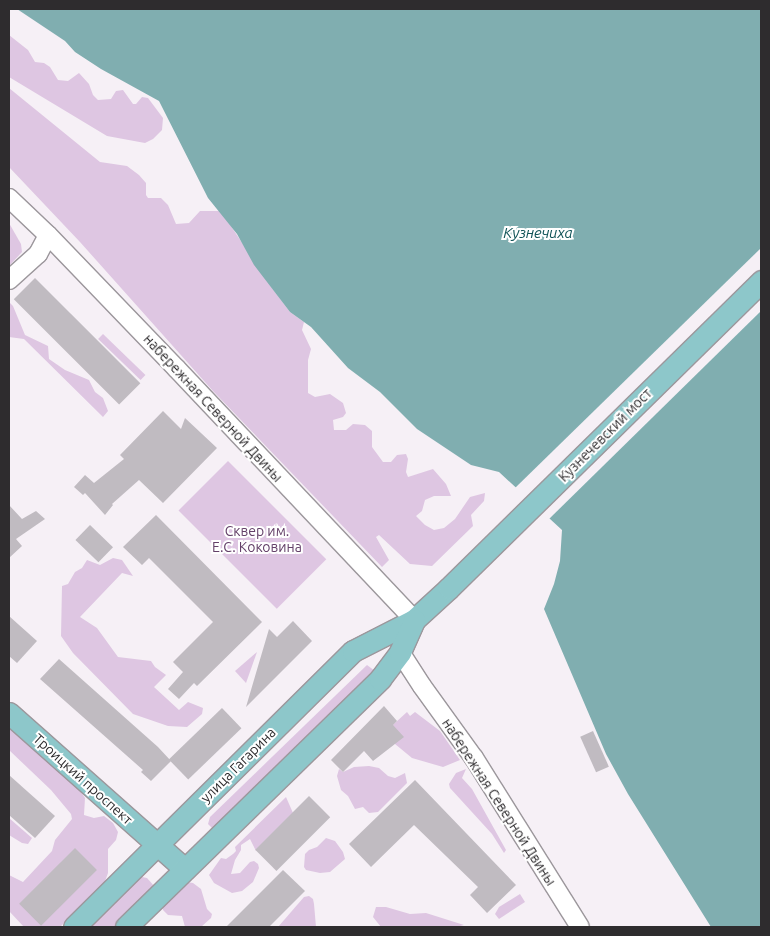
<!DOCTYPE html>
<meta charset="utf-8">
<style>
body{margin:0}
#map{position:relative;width:770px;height:936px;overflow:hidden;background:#f6f0f6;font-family:Ubuntu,sans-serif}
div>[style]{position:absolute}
.green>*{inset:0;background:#dec6e2;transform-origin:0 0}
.water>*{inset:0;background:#80aeb0}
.pier>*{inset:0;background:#f6f0f6}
.building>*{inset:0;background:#c0bbc1;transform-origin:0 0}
.roads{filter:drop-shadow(1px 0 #9c979c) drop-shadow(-1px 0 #9c979c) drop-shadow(0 1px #9c979c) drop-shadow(0 -1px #9c979c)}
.minor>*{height:18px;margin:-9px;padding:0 9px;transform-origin:9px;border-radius:9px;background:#fff}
.major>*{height:21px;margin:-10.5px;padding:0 10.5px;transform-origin:10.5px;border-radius:10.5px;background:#8dc7ca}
span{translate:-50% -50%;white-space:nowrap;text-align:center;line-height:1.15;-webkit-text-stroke:4px #fff;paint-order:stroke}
.street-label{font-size:14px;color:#2e2c2e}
.park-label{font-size:14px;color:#644169}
.water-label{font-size:15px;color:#105357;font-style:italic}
.frame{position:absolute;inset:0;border:10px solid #2e2c2e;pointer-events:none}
</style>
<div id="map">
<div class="green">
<div style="clip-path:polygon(9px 35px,28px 50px,35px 62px,44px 63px,50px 67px,58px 80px,68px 81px,79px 73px,89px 84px,93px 95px,98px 100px,111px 99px,116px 91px,123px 90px,133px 104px,136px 104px,142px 97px,148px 98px,163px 118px,162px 130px,153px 139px,145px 143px,107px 136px,9px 77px)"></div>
<div style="clip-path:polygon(9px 88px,100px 162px,127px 166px,139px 175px,146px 183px,146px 195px,148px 198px,161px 198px,168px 205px,176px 224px,189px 223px,200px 211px,221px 211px,272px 288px,290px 312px,304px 322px,302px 330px,311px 349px,308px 360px,308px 393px,315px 397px,330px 394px,343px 403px,346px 413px,343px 417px,333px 420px,334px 430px,346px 430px,353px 424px,365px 425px,372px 431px,372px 447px,383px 462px,391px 462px,397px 455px,406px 454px,408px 459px,406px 472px,408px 477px,433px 469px,446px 484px,451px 496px,434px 496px,425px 500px,422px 511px,416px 516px,425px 525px,434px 530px,444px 528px,455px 519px,470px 497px,485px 493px,484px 501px,471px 515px,473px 526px,432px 566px,410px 564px,379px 535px,376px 537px,389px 560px,382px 567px,213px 391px,80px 242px,9px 167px)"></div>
<div style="clip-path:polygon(9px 223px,21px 244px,22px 252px,9px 266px)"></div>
<div style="clip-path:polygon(9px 302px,13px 306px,25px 335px,48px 346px,49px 359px,65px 370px,89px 380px,95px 392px,103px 398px,108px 411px,103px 417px,24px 339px,9px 337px)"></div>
<div style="left:103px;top:334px;width:59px;height:7px;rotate:44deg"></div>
<div style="left:228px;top:461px;width:139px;height:70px;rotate:45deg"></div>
<div style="clip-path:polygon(113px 558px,122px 560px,133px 576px,122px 573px,80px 617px,97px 628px,118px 657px,151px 661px,155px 667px,166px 675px,154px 687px,179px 710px,188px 702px,203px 708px,202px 714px,187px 727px,168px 726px,133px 714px,73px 653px,61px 636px,62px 586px,68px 584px,75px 572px,82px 568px,87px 560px,100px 565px)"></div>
<div style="clip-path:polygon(257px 652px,246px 683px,235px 671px)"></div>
<div style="clip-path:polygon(367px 665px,375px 671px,215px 829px,212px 828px,208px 824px,210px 817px)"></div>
<div style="clip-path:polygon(407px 712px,410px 716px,415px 712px,440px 731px,460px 760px,443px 767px,412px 758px,395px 744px,384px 733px)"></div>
<div style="clip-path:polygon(9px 727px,79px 789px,85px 798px,84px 815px,94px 818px,104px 816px,113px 823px,118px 832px,116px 840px,108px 849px,108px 873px,104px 884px,60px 927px,24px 927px,9px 911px,9px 875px,23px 882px,52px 851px,55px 840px,72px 819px,71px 814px,51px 790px,9px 750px)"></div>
<div style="clip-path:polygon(369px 766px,379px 768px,388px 776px,395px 778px,405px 773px,407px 783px,378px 812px,369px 813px,363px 807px,355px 809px,348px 796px,341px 790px,337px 776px,339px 769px,343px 772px,354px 767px)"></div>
<div style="clip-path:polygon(466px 769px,462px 778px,472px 789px,506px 850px,504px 853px,492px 834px,450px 788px,449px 784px,456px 773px)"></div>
<div style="clip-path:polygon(286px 797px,293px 813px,256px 851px,250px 839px,241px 845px,241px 850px,235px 860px,231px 874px,240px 873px,250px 862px,254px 861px,258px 864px,259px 868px,253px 882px,242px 891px,232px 893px,214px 883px,209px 875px,221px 858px,226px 859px,233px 854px,236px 851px,235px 847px)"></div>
<div style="clip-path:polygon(9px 818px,32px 838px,28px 844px,22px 843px,9px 835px)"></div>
<div style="clip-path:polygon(326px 838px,335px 841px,343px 852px,345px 859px,330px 872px,320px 873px,306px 870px,304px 867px,305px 854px,309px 850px,317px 847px)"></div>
<div style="clip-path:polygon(142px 877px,147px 878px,155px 887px,117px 927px,91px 927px)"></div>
<div style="clip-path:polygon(187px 882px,193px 883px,201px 889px,207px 909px,212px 914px,211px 918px,201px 927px,185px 927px,182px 916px,168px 915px,163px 910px,163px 904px)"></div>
<div style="clip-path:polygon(520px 894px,525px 902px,499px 919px,495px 914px,499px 907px)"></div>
<div style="clip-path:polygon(309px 896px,313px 899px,314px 904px,316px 927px,278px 927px,304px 897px)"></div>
<div style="clip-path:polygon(376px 907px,386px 907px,410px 914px,426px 913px,464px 925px,456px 927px,381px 927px,373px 917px)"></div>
</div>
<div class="water">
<div style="clip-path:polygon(17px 9px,761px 9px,761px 927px,711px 927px,628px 794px,606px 754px,544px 609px,554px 584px,560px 561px,562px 530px,499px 472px,471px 465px,417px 429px,380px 392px,348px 368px,311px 327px,290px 312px,254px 265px,237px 234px,208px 198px,159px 101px,101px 69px,75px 52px,65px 41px)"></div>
</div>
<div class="pier">
<div style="clip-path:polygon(761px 248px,761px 311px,548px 520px,514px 489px)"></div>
</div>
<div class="building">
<div style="left:35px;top:278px;width:149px;height:30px;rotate:45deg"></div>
<div style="clip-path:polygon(163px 411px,181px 429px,185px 418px,217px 448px,163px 503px,139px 480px,112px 504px,113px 505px,105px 515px,85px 493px,83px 495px,74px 487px,85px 475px,94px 483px,124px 459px,120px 455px)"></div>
<div style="clip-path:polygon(9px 505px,22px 519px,36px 511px,45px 519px,16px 539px,22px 546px,9px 558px)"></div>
<div style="clip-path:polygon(156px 515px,262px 622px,197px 686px,194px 683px,179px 699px,168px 689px,183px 672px,173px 662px,213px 622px,149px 558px,142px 565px,123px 547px)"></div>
<div style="left:90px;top:525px;width:32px;height:21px;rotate:44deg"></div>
<div style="clip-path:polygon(9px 616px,37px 641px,17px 663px,9px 656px)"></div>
<div style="clip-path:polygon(293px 621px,312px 641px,246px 707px,269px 629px,277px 637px)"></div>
<div style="clip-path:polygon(59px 659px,158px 747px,171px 761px,151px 781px,141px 772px,143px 770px,40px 679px)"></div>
<div style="clip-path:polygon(384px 706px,397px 721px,393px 725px,404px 737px,373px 761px,364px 751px,343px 772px,331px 760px)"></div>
<div style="left:222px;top:708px;width:28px;height:74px;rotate:46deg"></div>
<div style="left:593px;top:731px;width:39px;height:14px;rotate:66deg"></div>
<div style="clip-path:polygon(9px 775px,55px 816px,35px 838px,9px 815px)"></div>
<div style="clip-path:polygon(415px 780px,516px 885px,487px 913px,470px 895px,478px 887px,414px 825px,371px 867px,349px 844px)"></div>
<div style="left:309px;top:796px;width:30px;height:76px;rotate:45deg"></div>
<div style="left:75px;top:848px;width:31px;height:79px;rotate:45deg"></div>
<div style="clip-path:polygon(283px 870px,305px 891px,269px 927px,226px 927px)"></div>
</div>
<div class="roads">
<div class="minor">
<div style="left:9px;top:198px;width:54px;rotate:43.5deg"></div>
<div style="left:48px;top:235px;width:186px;rotate:46.1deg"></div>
<div style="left:177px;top:369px;width:345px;rotate:46.6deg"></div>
<div style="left:9px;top:280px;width:39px;rotate:-42deg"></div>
<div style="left:38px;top:254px;width:21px;rotate:-62deg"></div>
<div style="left:400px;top:652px;width:40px;rotate:57.1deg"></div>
<div style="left:422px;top:686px;width:89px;rotate:54.2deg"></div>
<div style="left:474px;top:758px;width:199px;rotate:57.9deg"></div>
</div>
<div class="major">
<div style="left:9px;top:713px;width:235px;rotate:41.6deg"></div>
<div style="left:74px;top:927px;width:392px;rotate:-44.7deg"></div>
<div style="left:353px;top:651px;width:68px;rotate:-26.9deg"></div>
<div style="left:414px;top:620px;width:47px;rotate:-42.4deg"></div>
<div style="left:449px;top:588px;width:438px;rotate:-44.5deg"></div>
<div style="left:126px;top:927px;width:355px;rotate:-44.3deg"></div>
<div style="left:380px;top:679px;width:34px;rotate:-53deg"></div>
<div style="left:400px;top:652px;width:35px;rotate:-66deg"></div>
</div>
</div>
<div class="street-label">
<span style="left:213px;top:408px;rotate:47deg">набережная Северной Двины</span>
<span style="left:605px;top:435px;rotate:-45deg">Кузнечевский мост</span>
<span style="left:238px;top:765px;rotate:-45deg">улица Гагарина</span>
<span style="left:83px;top:779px;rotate:42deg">Троицкий проспект</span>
<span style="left:499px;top:802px;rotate:57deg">набережная Северной Двины</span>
</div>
<div class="park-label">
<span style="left:257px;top:539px">Сквер им.<br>Е.С. Коковина</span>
</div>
<div class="water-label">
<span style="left:538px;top:233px">Кузнечиха</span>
</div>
<div class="frame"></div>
</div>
